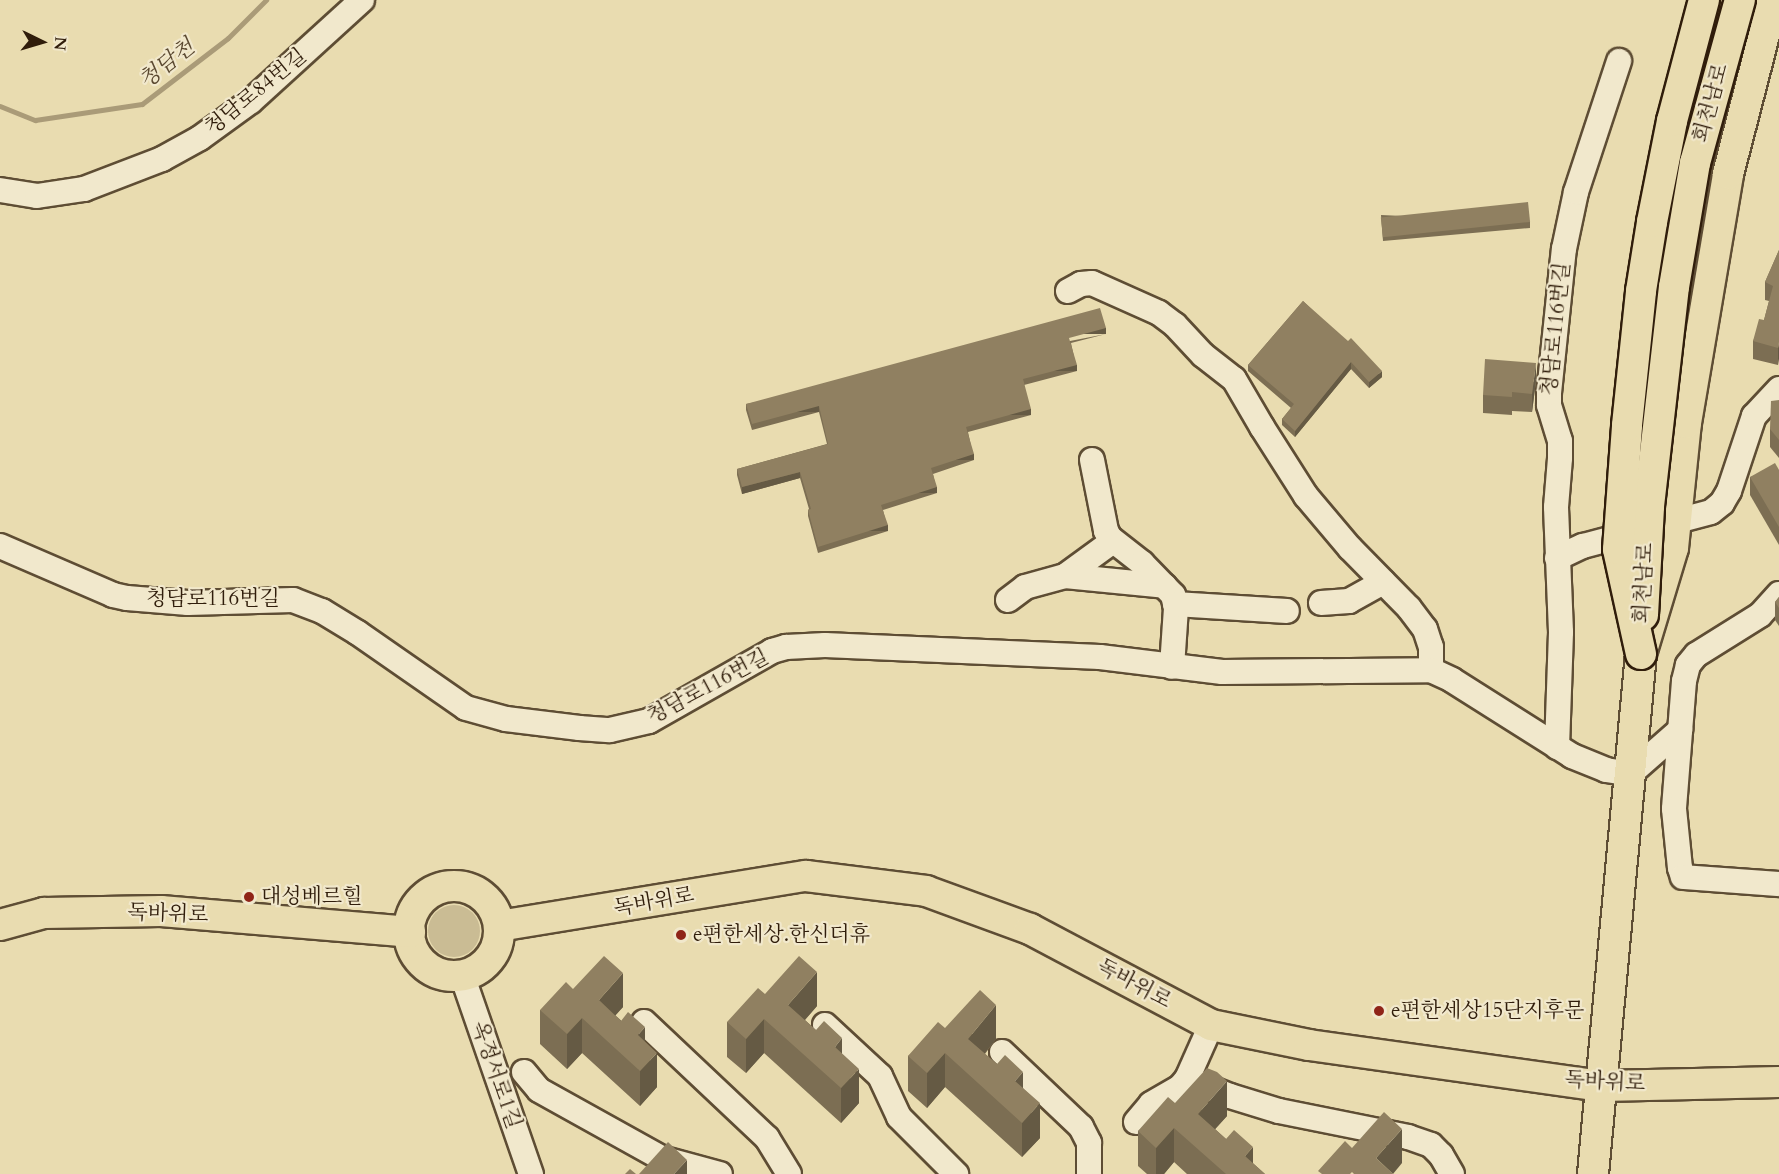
<!DOCTYPE html>
<meta charset="utf-8">
<style>
body{margin:0}
#map{position:relative;width:1779px;height:1174px;overflow:hidden;background:#e9dcb0;font-family:Cardo,"Noto Serif KR",serif}
div>[style]{position:absolute}
.green>*{inset:0;background:#cabc94}
.round{border-radius:50%}
.stream>*{height:5px;margin:-2.5px;padding:0 2.5px;transform-origin:2.5px;border-radius:2.5px;background:#aa9b78}
.roads{filter:drop-shadow(2px 0 #5e4d34) drop-shadow(-2px 0 #5e4d34) drop-shadow(0 2px #5e4d34) drop-shadow(0 -2px #5e4d34)}
.minor>*{height:24px;margin:-12px;padding:0 12px;transform-origin:12px;border-radius:12px;background:#f1e8cc}
.major>*{height:30px;margin:-15px;padding:0 15px;transform-origin:15px;border-radius:15px;background:#e9dcb0}
.major>.ring{margin:-15px;padding:0;box-sizing:content-box;background:none;border:30px solid #e9dcb0;border-radius:50%}
.bridges{filter:drop-shadow(2px 0 #301d0b) drop-shadow(-2px 0 #301d0b) drop-shadow(0 2px #301d0b) drop-shadow(0 -2px #301d0b)}
.major-bridge>*{height:30px;margin:-15px;padding:0 15px;transform-origin:15px;border-radius:15px;background:#e9dcb0}
.wall>*{inset:0;background:#7c6e53}
.shaded-wall>*{inset:0;background:#655a44;transform-origin:0 0}
.building>*{inset:0;background:#908061;transform-origin:0 0}
.dots>*{width:16px;height:16px;translate:-50% -50%;box-sizing:border-box;border:3px solid #f1e8cc;border-radius:50%}
span{translate:-50% -50%;white-space:nowrap;text-align:center;line-height:1.15;-webkit-text-stroke:4.5px #f1e8cc;paint-order:stroke}
.street-label{font-size:21px;color:#301d0b}
.poi-label{font-size:21px;color:#301d0b}
.left{translate:0 -50%;text-align:left}
.water-label{font-size:22px;color:#5b4931;font-style:italic}
.north{position:absolute;left:12px;top:12px;width:60px;height:60px;-webkit-text-stroke:4px #f1e8cc;paint-order:stroke;rotate:95deg;font-size:16px;font-weight:700;line-height:24px;text-align:center;color:#301d0b}
.north::after{content:'';display:block;margin:auto;width:21px;height:27px;background:#301d0b;clip-path:polygon(50% 0,100% 100%,50% 72%,0 100%)}
</style>
<div id="map">
<div class="green">
<div class="round" style="left:428px;top:905px;width:52px;height:52px"></div>
</div>
<div class="stream">
<div style="left:0;top:106px;width:38px;rotate:22deg"></div>
<div style="left:35px;top:120px;width:108px;rotate:-8.5deg"></div>
<div style="left:142px;top:104px;width:108px;rotate:-37.5deg"></div>
<div style="left:228px;top:38px;width:54px;rotate:-45deg"></div>
</div>
<div class="roads">
<div class="minor">
<div style="left:0;top:190px;width:37px;rotate:9deg"></div>
<div style="left:37px;top:196px;width:48px;rotate:-8.5deg"></div>
<div style="left:84px;top:189px;width:84px;rotate:-21deg"></div>
<div style="left:162px;top:159px;width:43px;rotate:-28.9deg"></div>
<div style="left:200px;top:138px;width:63px;rotate:-36deg"></div>
<div style="left:251px;top:101px;width:150px;rotate:-42.3deg"></div>
<div style="left:1068px;top:291px;width:15px;rotate:-28deg"></div>
<div style="left:1081px;top:284px;width:11px;rotate:-5deg"></div>
<div style="left:1092px;top:283px;width:73px;rotate:24.1deg"></div>
<div style="left:1159px;top:313px;width:20px;rotate:37deg"></div>
<div style="left:1175px;top:325px;width:41px;rotate:47deg"></div>
<div style="left:1203px;top:355px;width:39px;rotate:38deg"></div>
<div style="left:1234px;top:379px;width:56px;rotate:59.7deg"></div>
<div style="left:1262px;top:427px;width:82px;rotate:57.5deg"></div>
<div style="left:1306px;top:496px;width:68px;rotate:49.8deg"></div>
<div style="left:1350px;top:548px;width:84px;rotate:45.5deg"></div>
<div style="left:1409px;top:608px;width:26px;rotate:53deg"></div>
<div style="left:1425px;top:629px;width:19px;rotate:72deg"></div>
<div style="left:1431px;top:647px;width:23px;rotate:90deg"></div>
<div style="left:1092px;top:460px;width:72px;rotate:78.8deg"></div>
<div style="left:1106px;top:531px;width:8px;rotate:60deg"></div>
<div style="left:1110px;top:538px;width:41px;rotate:38deg"></div>
<div style="left:1142px;top:563px;width:45px;rotate:45.9deg"></div>
<div style="left:1173px;top:595px;width:13px;rotate:77deg"></div>
<div style="left:1176px;top:608px;width:59px;rotate:93.9deg"></div>
<div style="left:0;top:546px;width:123px;rotate:23.4deg"></div>
<div style="left:113px;top:595px;width:14px;rotate:12deg"></div>
<div style="left:127px;top:598px;width:61px;rotate:4.7deg"></div>
<div style="left:188px;top:603px;width:105px;rotate:-1.6deg"></div>
<div style="left:293px;top:600px;width:31px;rotate:21deg"></div>
<div style="left:322px;top:611px;width:42px;rotate:31.4deg"></div>
<div style="left:358px;top:633px;width:131px;rotate:34.8deg"></div>
<div style="left:466px;top:708px;width:41px;rotate:15.4deg"></div>
<div style="left:506px;top:719px;width:74px;rotate:7deg"></div>
<div style="left:579px;top:728px;width:31px;rotate:4deg"></div>
<div style="left:610px;top:730px;width:40px;rotate:-13deg"></div>
<div style="left:649px;top:721px;width:142px;rotate:-29.6deg"></div>
<div style="left:772px;top:651px;width:15px;rotate:-16deg"></div>
<div style="left:786px;top:647px;width:39px;rotate:-3deg"></div>
<div style="left:825px;top:645px;width:275px;rotate:2.5deg"></div>
<div style="left:1100px;top:657px;width:123px;rotate:7deg"></div>
<div style="left:1222px;top:672px;width:209px;rotate:-0.5deg"></div>
<div style="left:1431px;top:670px;width:23px;rotate:25deg"></div>
<div style="left:1452px;top:680px;width:142px;rotate:32.3deg"></div>
<div style="left:1572px;top:756px;width:37px;rotate:22deg"></div>
<div style="left:1606px;top:770px;width:24px;rotate:9deg"></div>
<div style="left:1630px;top:774px;width:67px;rotate:-41.3deg"></div>
<div style="left:1557px;top:558px;width:29px;rotate:-25deg"></div>
<div style="left:1583px;top:546px;width:132px;rotate:-14.9deg"></div>
<div style="left:1711px;top:512px;width:14px;rotate:-39deg"></div>
<div style="left:1722px;top:503px;width:14px;rotate:-60deg"></div>
<div style="left:1729px;top:491px;width:79px;rotate:-71.6deg"></div>
<div style="left:1754px;top:416px;width:37px;rotate:-47deg"></div>
<div style="left:1065px;top:576px;width:59px;rotate:-36.1deg"></div>
<div style="left:1779px;top:594px;width:28px;rotate:132deg"></div>
<div style="left:1760px;top:615px;width:75px;rotate:148deg"></div>
<div style="left:1696px;top:655px;width:13px;rotate:129deg"></div>
<div style="left:1688px;top:665px;width:16px;rotate:104deg"></div>
<div style="left:1684px;top:681px;width:128px;rotate:94.5deg"></div>
<div style="left:1674px;top:809px;width:59px;rotate:84.2deg"></div>
<div style="left:1680px;top:868px;width:9px;rotate:72deg"></div>
<div style="left:1683px;top:877px;width:96px;rotate:4.2deg"></div>
<div style="left:1008px;top:600px;width:21px;rotate:-37deg"></div>
<div style="left:1025px;top:587px;width:41px;rotate:-15.4deg"></div>
<div style="left:1065px;top:576px;width:100px;rotate:5.7deg"></div>
<div style="left:1321px;top:603px;width:28px;rotate:-4deg"></div>
<div style="left:1349px;top:601px;width:39px;rotate:-29deg"></div>
<div style="left:1175px;top:604px;width:112px;rotate:3.6deg"></div>
<div style="left:1557px;top:747px;width:115px;rotate:-88deg"></div>
<div style="left:1561px;top:632px;width:125px;rotate:-92.3deg"></div>
<div style="left:1556px;top:507px;width:49px;rotate:-85.3deg"></div>
<div style="left:1560px;top:458px;width:17px;rotate:-90deg"></div>
<div style="left:1560px;top:441px;width:38px;rotate:-107deg"></div>
<div style="left:1549px;top:405px;width:12px;rotate:-90deg"></div>
<div style="left:1549px;top:393px;width:145px;rotate:-84.1deg"></div>
<div style="left:1564px;top:249px;width:58px;rotate:-78.1deg"></div>
<div style="left:1576px;top:192px;width:138px;rotate:-71.8deg"></div>
<div style="left:462px;top:975px;width:211px;rotate:70.9deg"></div>
<div style="left:644px;top:1022px;width:169px;rotate:43.3deg"></div>
<div style="left:767px;top:1138px;width:42px;rotate:58.6deg"></div>
<div style="left:825px;top:1025px;width:75px;rotate:42.8deg"></div>
<div style="left:880px;top:1076px;width:45px;rotate:65.1deg"></div>
<div style="left:899px;top:1117px;width:81px;rotate:45deg"></div>
<div style="left:1002px;top:1052px;width:109px;rotate:43.5deg"></div>
<div style="left:1081px;top:1127px;width:18px;rotate:63deg"></div>
<div style="left:1089px;top:1143px;width:31px;rotate:90deg"></div>
<div style="left:524px;top:1072px;width:23px;rotate:50deg"></div>
<div style="left:539px;top:1090px;width:140px;rotate:29.1deg"></div>
<div style="left:661px;top:1158px;width:61px;rotate:15.2deg"></div>
<div style="left:1187px;top:1079px;width:46px;rotate:21.6deg"></div>
<div style="left:1230px;top:1096px;width:51px;rotate:17deg"></div>
<div style="left:1279px;top:1111px;width:132px;rotate:11.4deg"></div>
<div style="left:1408px;top:1137px;width:24px;rotate:19deg"></div>
<div style="left:1431px;top:1145px;width:14px;rotate:45deg"></div>
<div style="left:1441px;top:1155px;width:22px;rotate:60deg"></div>
<div style="left:1136px;top:1122px;width:23px;rotate:-50deg"></div>
<div style="left:1151px;top:1104px;width:34px;rotate:-30deg"></div>
<div style="left:1180px;top:1087px;width:11px;rotate:-49deg"></div>
<div style="left:1187px;top:1079px;width:59px;rotate:-66deg"></div>
</div>
<div class="major">
<div class="ring" style="left:409px;top:886px;width:60px;height:60px"></div>
<div style="left:0;top:925px;width:46px;rotate:-15.3deg"></div>
<div style="left:44px;top:913px;width:117px;rotate:-1deg"></div>
<div style="left:161px;top:911px;width:250px;rotate:4.8deg"></div>
<div style="left:499px;top:926px;width:311px;rotate:-9.3deg"></div>
<div style="left:806px;top:876px;width:121px;rotate:7.1deg"></div>
<div style="left:926px;top:891px;width:111px;rotate:20.1deg"></div>
<div style="left:1030px;top:929px;width:205px;rotate:27.9deg"></div>
<div style="left:1211px;top:1025px;width:100px;rotate:11.5deg"></div>
<div style="left:1309px;top:1045px;width:296px;rotate:8deg"></div>
<div style="left:1602px;top:1086px;width:177px;rotate:-1.3deg"></div>
<div style="left:1593px;top:1174px;width:522px;rotate:-84.73deg"></div>
<div style="left:1641px;top:654px;width:111px;rotate:-73.2deg"></div>
<div style="left:1673px;top:548px;width:126px;rotate:-84.1deg"></div>
<div style="left:1686px;top:423px;width:253px;rotate:-80.4deg"></div>
<div style="left:1728px;top:174px;width:180px;rotate:-75.5deg"></div>
</div>
</div>
<div class="bridges">
<div class="major-bridge">
<div style="left:1643px;top:615px;width:109px;rotate:-86.8deg"></div>
<div style="left:1649px;top:506px;width:220px;rotate:-83.5deg"></div>
<div style="left:1674px;top:287px;width:126px;rotate:-80.4deg"></div>
<div style="left:1695px;top:163px;width:169px;rotate:-74.6deg"></div>
<div style="left:1641px;top:654px;width:107px;rotate:-102.4deg"></div>
<div style="left:1618px;top:549px;width:124px;rotate:-85.8deg"></div>
<div style="left:1627px;top:425px;width:135px;rotate:-84deg"></div>
<div style="left:1641px;top:291px;width:70px;rotate:-80.9deg"></div>
<div style="left:1652px;top:222px;width:103px;rotate:-78.8deg"></div>
<div style="left:1672px;top:121px;width:125px;rotate:-75.2deg"></div>
</div>
</div>
<div class="wall">
<div style="clip-path:polygon(1381px 215px,1530px 222px,1530px 228px,1383px 241px)"></div>
<div style="clip-path:polygon(1779px 250px,1778px 365px,1753px 359px,1753px 341px,1764px 320px,1769px 301px,1765px 300px,1765px 282px)"></div>
<div style="clip-path:polygon(1303px 301px,1382px 377px,1369px 388px,1351px 369px,1295px 437px,1282px 425px,1282px 419px,1291px 408px,1248px 371px,1248px 365px)"></div>
<div style="clip-path:polygon(1106px 334px,1071px 343px,1077px 371px,1024px 385px,1031px 415px,968px 432px,974px 460px,933px 474px,937px 493px,883px 510px,888px 531px,818px 553px,808px 516px,808px 510px,809px 509px,800px 478px,742px 494px,737px 475px,737px 469px,827px 444px,819px 412px,752px 430px,746px 410px,746px 404px)"></div>
<div style="clip-path:polygon(1536px 381px,1532px 412px,1512px 411px,1512px 415px,1483px 413px,1483px 395px)"></div>
<div style="clip-path:polygon(1779px 400px,1779px 458px,1770px 447px,1770px 429px)"></div>
<div style="clip-path:polygon(1779px 470px,1779px 545px,1750px 495px,1750px 477px)"></div>
<div style="clip-path:polygon(1779px 597px,1779px 626px,1775px 620px,1775px 602px)"></div>
<div style="clip-path:polygon(817px 1006px,805px 1020px,842px 1054px,859px 1103px,841px 1123px,764px 1053px,746px 1073px,727px 1057px,727px 1022px)"></div>
<div style="clip-path:polygon(623px 1007px,615px 1015px,645px 1042px,657px 1087px,640px 1106px,582px 1053px,567px 1069px,540px 1044px,540px 1010px)"></div>
<div style="clip-path:polygon(945px 1028px,996px 1039px,985px 1054px,1023px 1088px,1040px 1138px,1022px 1157px,945px 1087px,927px 1108px,908px 1091px,908px 1056px)"></div>
<div style="clip-path:polygon(1175px 1103px,1227px 1116px,1215px 1129px,1265px 1174px,1187px 1174px,1174px 1162px,1164px 1174px,1147px 1174px,1138px 1166px,1138px 1131px)"></div>
</div>
<div class="shaded-wall">
<div style="left:1106px;top:328px;width:6px;height:38px;rotate:90deg"></div>
<div style="clip-path:polygon(1779px 342px,1779px 359px,1778px 365px,1778px 348px)"></div>
<div style="clip-path:polygon(1351px 362px,1351px 369px,1295px 437px,1295px 431px)"></div>
<div style="clip-path:polygon(1536px 363px,1536px 381px,1532px 412px,1532px 394px)"></div>
<div style="left:1077px;top:365px;width:6px;height:56px;rotate:90deg"></div>
<div style="clip-path:polygon(1382px 371px,1382px 377px,1369px 388px,1369px 382px)"></div>
<div style="left:819px;top:406px;width:6px;height:69px;rotate:90deg"></div>
<div style="left:1031px;top:409px;width:6px;height:67px;rotate:90deg"></div>
<div style="left:974px;top:454px;width:6px;height:45px;rotate:90deg"></div>
<div style="clip-path:polygon(800px 472px,800px 478px,742px 494px,742px 487px)"></div>
<div style="left:937px;top:487px;width:6px;height:59px;rotate:90deg"></div>
<div style="left:888px;top:525px;width:6px;height:73px;rotate:90deg"></div>
<div style="clip-path:polygon(817px 972px,817px 1006px,788px 1039px,788px 1005px)"></div>
<div style="clip-path:polygon(623px 973px,623px 1007px,599px 1034px,599px 1000px)"></div>
<div style="clip-path:polygon(996px 1005px,996px 1039px,968px 1074px,968px 1039px)"></div>
<div style="clip-path:polygon(582px 1018px,582px 1053px,567px 1069px,567px 1034px)"></div>
<div style="clip-path:polygon(764px 1019px,764px 1053px,746px 1073px,746px 1039px)"></div>
<div style="clip-path:polygon(645px 1027px,645px 1062px,638px 1070px,638px 1035px)"></div>
<div style="clip-path:polygon(842px 1038px,842px 1072px,835px 1047px)"></div>
<div style="clip-path:polygon(657px 1053px,657px 1087px,640px 1106px,640px 1071px)"></div>
<div style="clip-path:polygon(945px 1053px,945px 1087px,927px 1108px,927px 1073px)"></div>
<div style="clip-path:polygon(859px 1069px,859px 1103px,841px 1123px,841px 1088px)"></div>
<div style="clip-path:polygon(1023px 1072px,1023px 1107px,1015px 1081px)"></div>
<div style="clip-path:polygon(1227px 1081px,1227px 1116px,1198px 1148px,1198px 1114px)"></div>
<div style="clip-path:polygon(1040px 1103px,1040px 1138px,1022px 1157px,1022px 1123px)"></div>
<div style="clip-path:polygon(1174px 1128px,1174px 1162px,1164px 1174px,1156px 1174px,1156px 1148px)"></div>
<div style="clip-path:polygon(1402px 1129px,1402px 1163px,1393px 1174px,1376px 1158px)"></div>
<div style="clip-path:polygon(1253px 1147px,1253px 1174px,1245px 1156px)"></div>
<div style="clip-path:polygon(687px 1160px,687px 1174px,674px 1174px)"></div>
</div>
<div class="building">
<div style="left:1528px;top:202px;width:20px;height:148px;rotate:84deg"></div>
<div style="clip-path:polygon(1779px 250px,1779px 342px,1778px 348px,1753px 341px,1759px 319px,1764px 320px,1773px 286px,1765px 282px)"></div>
<div style="clip-path:polygon(1303px 301px,1348px 341px,1351px 338px,1382px 371px,1369px 382px,1351px 362px,1295px 431px,1282px 419px,1294px 404px,1248px 365px)"></div>
<div style="clip-path:polygon(1100px 308px,1106px 328px,1069px 338px,1077px 365px,1023px 379px,1031px 409px,966px 427px,974px 454px,931px 468px,937px 487px,881px 505px,888px 525px,818px 547px,808px 510px,811px 509px,800px 472px,742px 487px,737px 469px,828px 444px,819px 406px,752px 424px,746px 404px)"></div>
<div style="clip-path:polygon(1485px 359px,1536px 363px,1532px 394px,1512px 392px,1512px 397px,1483px 395px)"></div>
<div style="clip-path:polygon(1779px 400px,1779px 440px,1770px 429px,1771px 401px)"></div>
<div style="clip-path:polygon(1775px 463px,1779px 470px,1779px 527px,1750px 477px)"></div>
<div style="clip-path:polygon(1779px 597px,1779px 608px,1775px 602px)"></div>
<div style="clip-path:polygon(604px 956px,623px 973px,599px 1000px,621px 1021px,628px 1012px,645px 1027px,638px 1035px,657px 1053px,640px 1071px,582px 1018px,567px 1034px,540px 1010px,566px 982px,573px 989px)"></div>
<div style="clip-path:polygon(799px 956px,817px 972px,788px 1005px,816px 1030px,824px 1021px,842px 1038px,835px 1047px,859px 1069px,841px 1088px,764px 1019px,746px 1039px,727px 1022px,758px 988px,765px 994px)"></div>
<div style="clip-path:polygon(980px 990px,996px 1005px,968px 1039px,997px 1064px,1005px 1055px,1023px 1072px,1015px 1081px,1040px 1103px,1022px 1123px,945px 1053px,927px 1073px,908px 1056px,938px 1022px,945px 1028px)"></div>
<div style="clip-path:polygon(1207px 1068px,1217px 1072px,1227px 1081px,1198px 1114px,1226px 1139px,1234px 1130px,1253px 1147px,1245px 1156px,1265px 1174px,1226px 1174px,1174px 1128px,1156px 1148px,1138px 1131px,1168px 1097px,1175px 1103px)"></div>
<div style="clip-path:polygon(1384px 1112px,1402px 1129px,1376px 1158px,1393px 1174px,1354px 1174px,1352px 1172px,1350px 1174px,1322px 1174px,1318px 1171px,1345px 1141px,1352px 1148px)"></div>
<div style="clip-path:polygon(668px 1142px,687px 1160px,674px 1174px,639px 1174px)"></div>
<div style="clip-path:polygon(630px 1169px,636px 1174px,625px 1174px)"></div>
</div>
<div class="dots">
<div style="left:249px;top:897px;background:#8f2418"></div>
<div style="left:681px;top:935px;background:#8f2418"></div>
<div style="left:1379px;top:1011px;background:#8f2418"></div>
</div>
<div class="street-label">
<span style="left:256px;top:92px;rotate:-39deg">청담로84번길</span>
<span style="left:1711px;top:103px;rotate:-75deg">회천남로</span>
<span style="left:1556px;top:329px;rotate:-84deg">청담로116번길</span>
<span style="left:1644px;top:583px;rotate:-87deg">회천남로</span>
<span style="left:213px;top:599px">청담로116번길</span>
<span style="left:708px;top:687px;rotate:-28deg">청담로116번길</span>
<span style="left:654px;top:902px;rotate:-10deg">독바위로</span>
<span style="left:168px;top:914px;rotate:2deg">독바위로</span>
<span style="left:1134px;top:984px;rotate:28deg">독바위로</span>
<span style="left:496px;top:1075px;rotate:71deg">옥정서로1길</span>
<span style="left:1605px;top:1082px;rotate:3deg">독바위로</span>
</div>
<div class="poi-label">
<span class="left" style="left:261px;top:897px">대성베르힐</span>
<span class="left" style="left:693px;top:935px">e편한세상.한신더휴</span>
<span class="left" style="left:1391px;top:1011px">e편한세상15단지후문</span>
</div>
<div class="water-label">
<span style="left:167px;top:64px;rotate:-38deg">청담천</span>
</div>
<div class="north">N</div>
</div>
